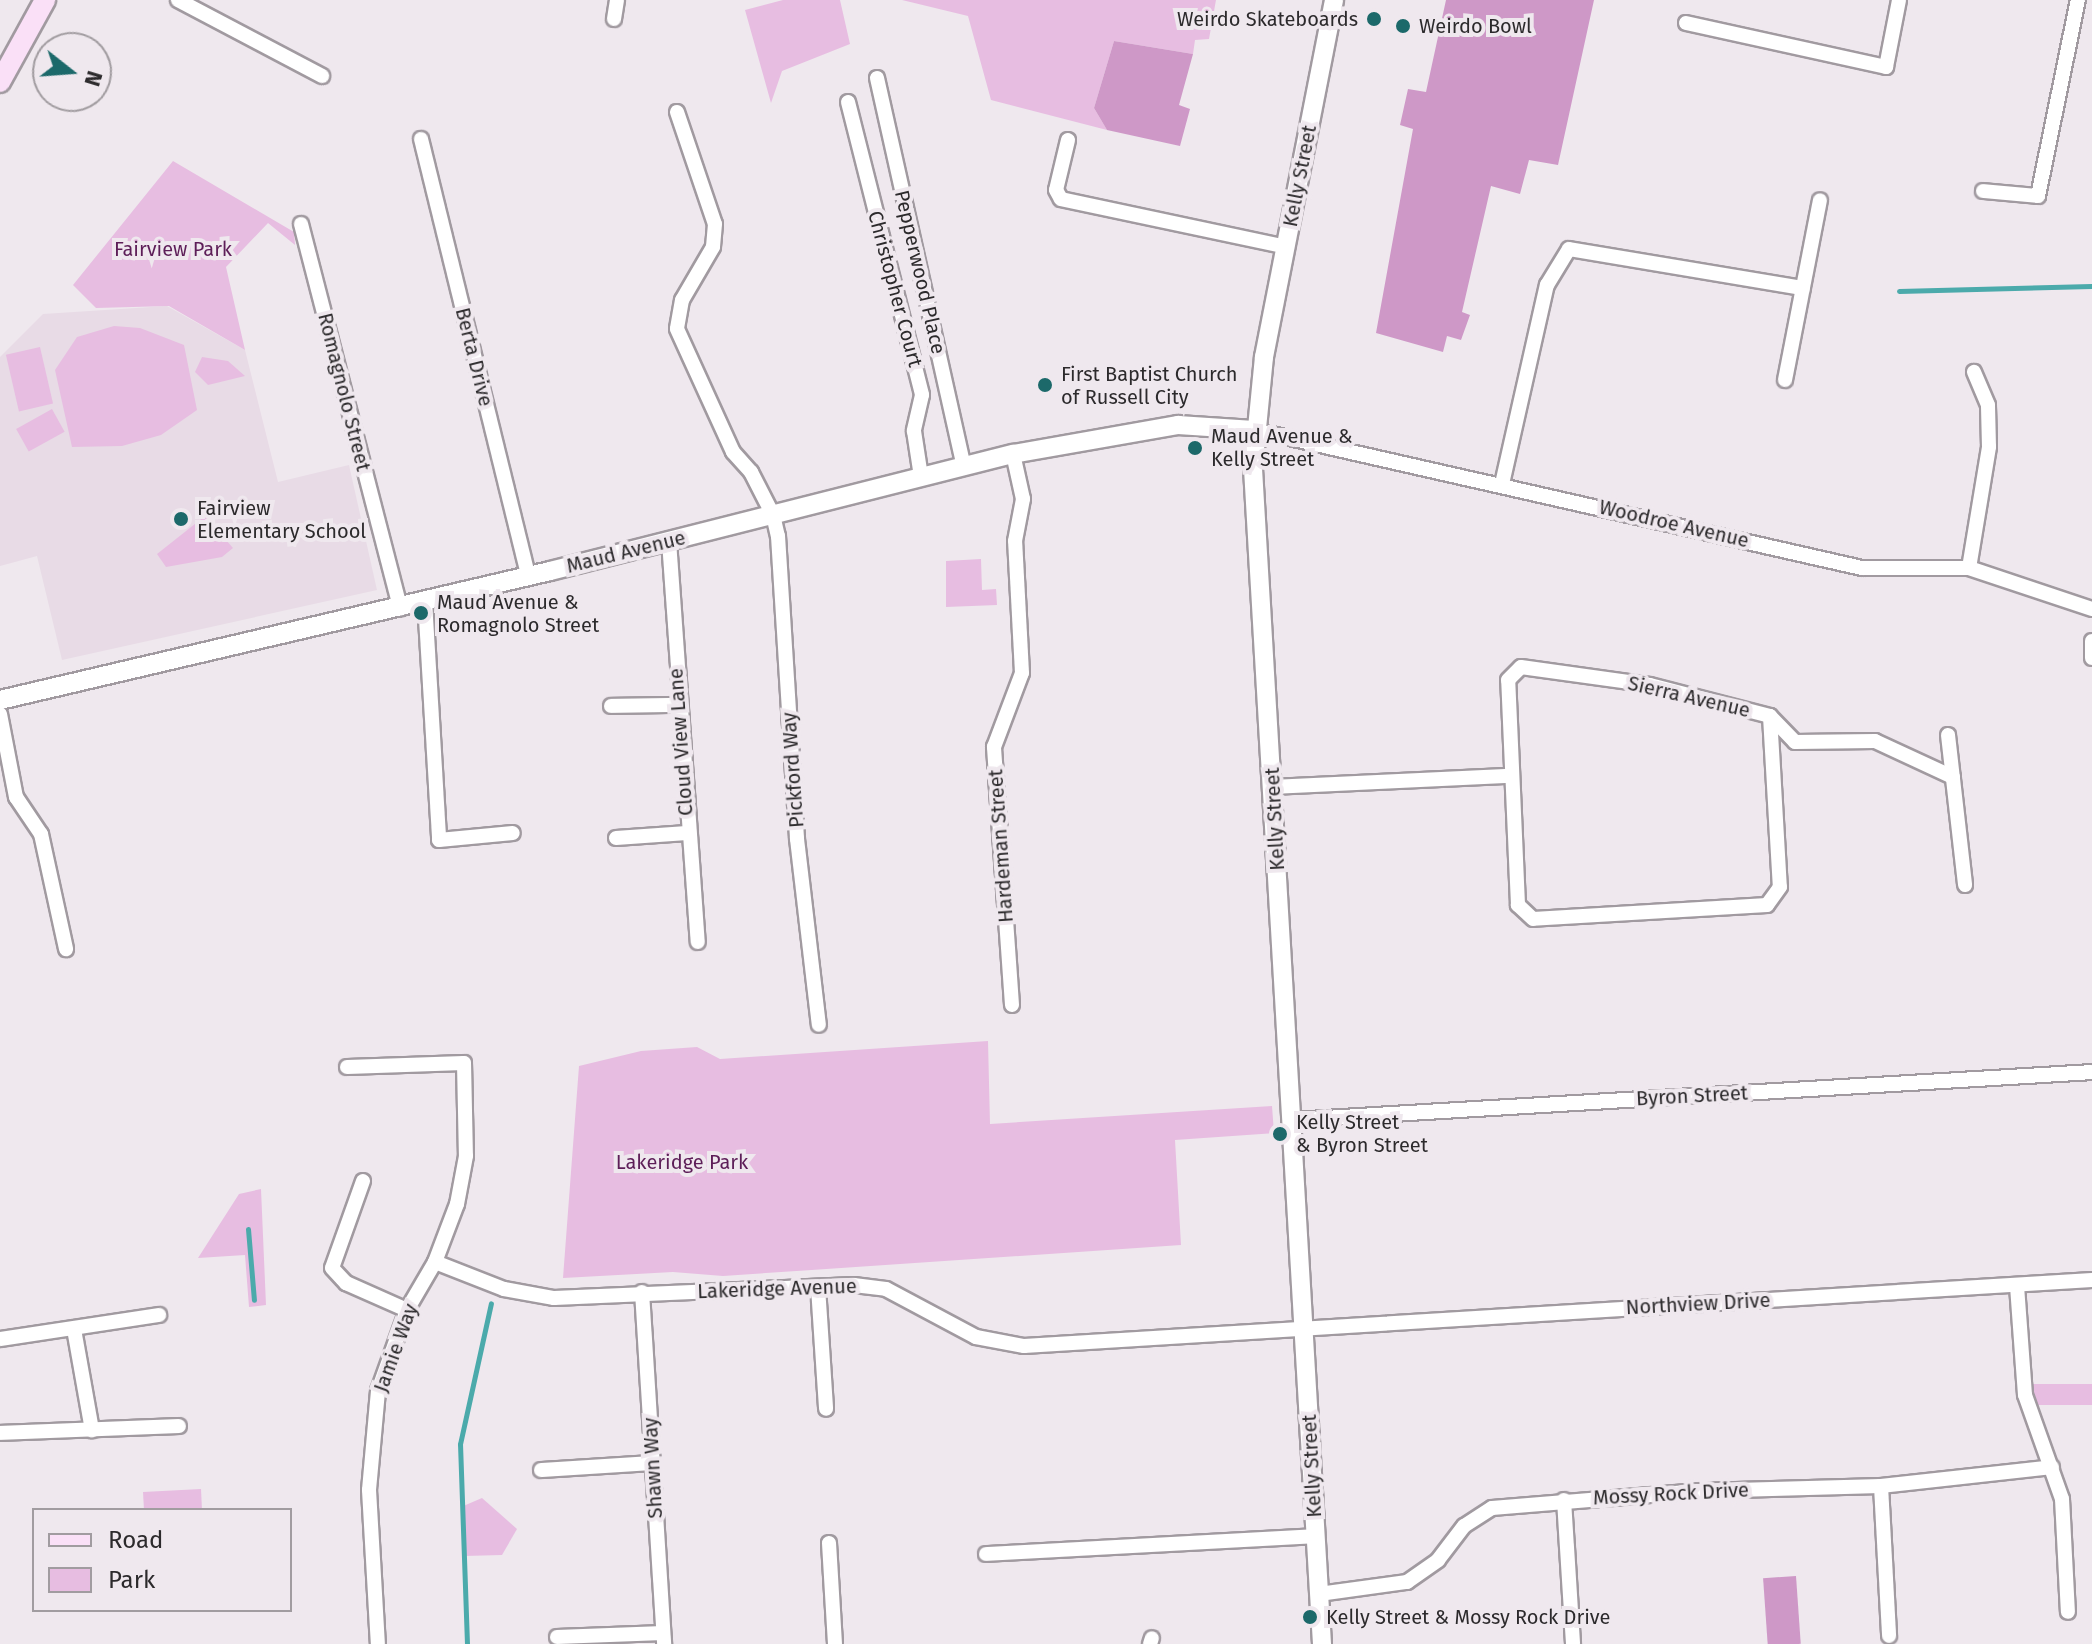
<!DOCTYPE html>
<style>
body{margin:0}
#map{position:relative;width:2092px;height:1644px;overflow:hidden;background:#efe8ee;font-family:"Fira Sans",sans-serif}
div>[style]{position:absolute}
.built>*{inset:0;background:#e8dbe6}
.green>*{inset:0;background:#e7bde1;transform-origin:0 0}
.forest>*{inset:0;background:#ce98c7;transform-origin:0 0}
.stream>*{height:5px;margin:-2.5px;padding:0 2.5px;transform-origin:2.5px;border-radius:2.5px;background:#4baaab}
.roads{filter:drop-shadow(2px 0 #a19aa0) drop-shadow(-2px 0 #a19aa0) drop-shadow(0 2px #a19aa0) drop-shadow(0 -2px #a19aa0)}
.minor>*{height:14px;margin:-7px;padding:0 7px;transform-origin:7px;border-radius:7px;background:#fff}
.tertiary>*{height:18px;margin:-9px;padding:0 9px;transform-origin:9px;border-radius:9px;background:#fff}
.secondary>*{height:20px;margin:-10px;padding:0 10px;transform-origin:10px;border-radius:10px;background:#fae0f7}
.dots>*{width:22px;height:22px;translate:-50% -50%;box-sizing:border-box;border:4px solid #efe8ee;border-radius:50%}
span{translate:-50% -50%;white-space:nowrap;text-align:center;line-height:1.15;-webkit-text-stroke:8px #efe8ee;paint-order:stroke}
.poi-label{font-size:20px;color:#2c2a2c}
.right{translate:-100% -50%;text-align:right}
.left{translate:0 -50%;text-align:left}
.street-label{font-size:20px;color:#2c2a2c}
.park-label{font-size:20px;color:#5d1e58}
.legend{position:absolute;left:32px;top:1508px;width:260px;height:104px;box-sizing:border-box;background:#efe8ee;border:2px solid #a19ca0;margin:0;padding:10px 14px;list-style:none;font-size:24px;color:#2c2a2c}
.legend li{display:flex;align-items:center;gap:16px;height:40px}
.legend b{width:40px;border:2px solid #a19ca0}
.north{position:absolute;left:32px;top:32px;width:80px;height:80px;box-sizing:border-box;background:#efe8ee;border:2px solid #a19ca0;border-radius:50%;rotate:107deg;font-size:22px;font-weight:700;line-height:32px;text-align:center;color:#2c2a2c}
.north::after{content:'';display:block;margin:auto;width:28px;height:36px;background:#1c696a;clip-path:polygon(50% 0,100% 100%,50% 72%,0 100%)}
</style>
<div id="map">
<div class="built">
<div style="clip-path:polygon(167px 306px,245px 350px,278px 482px,349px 465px,377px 590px,62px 660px,37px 556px,0 566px,0 357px,43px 314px)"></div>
</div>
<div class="green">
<div style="clip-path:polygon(783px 0,840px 0,850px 44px,782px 71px,771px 103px,745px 10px)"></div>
<div style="clip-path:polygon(902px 0,1216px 0,1209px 39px,1195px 40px,1193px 54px,1114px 41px,1094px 108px,1107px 130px,991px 100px,968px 16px)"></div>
<div style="clip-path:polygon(173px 161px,294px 232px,295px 245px,268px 223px,226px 267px,245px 350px,169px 306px,96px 308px,73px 285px)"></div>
<div style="clip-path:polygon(114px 326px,140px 328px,184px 345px,197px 410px,161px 435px,122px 446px,72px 447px,55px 370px,77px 337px)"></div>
<div style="left:40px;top:347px;width:58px;height:35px;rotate:77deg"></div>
<div style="clip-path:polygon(202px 357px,228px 361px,245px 376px,208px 385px,195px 372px)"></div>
<div style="left:52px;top:409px;width:26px;height:41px;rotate:61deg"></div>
<div style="clip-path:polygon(205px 516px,233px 548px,222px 557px,166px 567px,157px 554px)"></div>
<div style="clip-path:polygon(981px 559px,982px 590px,996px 589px,997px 605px,946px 607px,946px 561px)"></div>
<div style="clip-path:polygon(988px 1041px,990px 1124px,1272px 1106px,1274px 1133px,1175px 1140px,1181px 1245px,723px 1276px,673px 1272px,563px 1278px,579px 1066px,641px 1051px,697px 1047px,720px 1059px)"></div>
<div style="clip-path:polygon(261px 1189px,266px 1305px,249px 1307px,245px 1255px,198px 1258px,239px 1194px)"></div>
<div style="left:2092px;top:1384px;width:21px;height:60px;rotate:90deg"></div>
<div style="clip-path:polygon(201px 1489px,202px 1510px,144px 1510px,143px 1492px)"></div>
<div style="clip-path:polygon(482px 1498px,517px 1529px,502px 1555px,464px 1556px,461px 1507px)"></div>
</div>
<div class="forest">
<div style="clip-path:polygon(1446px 0,1594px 0,1558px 165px,1529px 160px,1520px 194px,1491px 186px,1462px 312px,1470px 315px,1461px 340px,1447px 336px,1443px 352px,1376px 333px,1413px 129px,1400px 125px,1408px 89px,1426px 92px)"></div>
<div style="clip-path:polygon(1114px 41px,1193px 54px,1179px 105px,1190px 109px,1180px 146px,1107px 130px,1094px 108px)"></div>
<div style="left:1796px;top:1576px;width:68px;height:33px;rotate:86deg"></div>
</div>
<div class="stream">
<div style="left:1899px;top:291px;width:193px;rotate:-1.5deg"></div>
<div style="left:248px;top:1229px;width:71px;rotate:85.2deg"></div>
<div style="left:467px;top:1644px;width:200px;rotate:-92deg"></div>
<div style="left:460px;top:1444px;width:144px;rotate:-77.6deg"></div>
</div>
<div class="roads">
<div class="minor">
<div style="left:178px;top:0;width:163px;rotate:27.8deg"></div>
<div style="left:614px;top:19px;width:19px;rotate:-81deg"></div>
<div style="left:1686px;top:23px;width:205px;rotate:12.4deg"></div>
<div style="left:1886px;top:67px;width:68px;rotate:-79deg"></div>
<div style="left:877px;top:78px;width:398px;rotate:77.4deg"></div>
<div style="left:848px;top:102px;width:302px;rotate:75.8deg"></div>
<div style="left:922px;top:395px;width:37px;rotate:103deg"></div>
<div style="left:914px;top:431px;width:47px;rotate:81.3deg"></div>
<div style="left:677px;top:112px;width:118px;rotate:71.3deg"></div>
<div style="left:715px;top:224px;width:23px;rotate:95deg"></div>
<div style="left:713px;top:247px;width:61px;rotate:120.3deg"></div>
<div style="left:682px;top:300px;width:29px;rotate:100deg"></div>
<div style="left:677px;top:329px;width:135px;rotate:65.5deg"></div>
<div style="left:733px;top:452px;width:27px;rotate:48deg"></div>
<div style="left:751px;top:472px;width:48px;rotate:62.9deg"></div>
<div style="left:773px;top:515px;width:22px;rotate:77deg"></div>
<div style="left:778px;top:536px;width:304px;rotate:86.4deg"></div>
<div style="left:797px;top:839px;width:187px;rotate:83.3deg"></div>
<div style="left:421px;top:139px;width:449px;rotate:76.2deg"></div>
<div style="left:1068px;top:140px;width:51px;rotate:103.5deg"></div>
<div style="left:1056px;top:190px;width:10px;rotate:61deg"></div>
<div style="left:1061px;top:199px;width:230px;rotate:12deg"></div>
<div style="left:1983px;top:191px;width:55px;rotate:5.2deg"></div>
<div style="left:2038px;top:196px;width:200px;rotate:-78.5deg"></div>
<div style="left:301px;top:224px;width:397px;rotate:75.5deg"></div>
<div style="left:1785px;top:380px;width:183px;rotate:-79deg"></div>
<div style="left:1254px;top:430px;width:623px;rotate:12.79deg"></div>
<div style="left:1862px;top:568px;width:107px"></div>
<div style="left:1969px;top:568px;width:130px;rotate:18.4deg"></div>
<div style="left:1502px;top:484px;width:204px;rotate:-77.3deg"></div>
<div style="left:1547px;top:285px;width:42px;rotate:-58.6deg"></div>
<div style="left:1569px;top:249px;width:237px;rotate:9.5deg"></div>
<div style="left:669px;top:541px;width:402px;rotate:85.9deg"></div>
<div style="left:1969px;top:568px;width:123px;rotate:-80.6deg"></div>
<div style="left:1989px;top:447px;width:42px;rotate:-91.4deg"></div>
<div style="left:1988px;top:405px;width:36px;rotate:-113deg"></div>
<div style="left:425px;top:601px;width:239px;rotate:86.6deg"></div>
<div style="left:439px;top:840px;width:74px;rotate:-5.4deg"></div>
<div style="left:2092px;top:641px;width:17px;rotate:90deg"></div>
<div style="left:611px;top:706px;width:67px;rotate:-0.9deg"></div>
<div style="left:0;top:714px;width:85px;rotate:79.1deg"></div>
<div style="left:16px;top:797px;width:45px;rotate:56deg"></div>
<div style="left:41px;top:834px;width:118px;rotate:77.7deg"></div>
<div style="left:1770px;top:716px;width:171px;rotate:86.7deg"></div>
<div style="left:1780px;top:887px;width:22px;rotate:126deg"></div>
<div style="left:1767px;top:905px;width:234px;rotate:176.6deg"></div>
<div style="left:1533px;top:919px;width:21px;rotate:-137deg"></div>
<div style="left:1518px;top:905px;width:225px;rotate:-92.5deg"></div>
<div style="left:1508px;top:680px;width:18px;rotate:-45deg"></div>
<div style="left:1521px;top:667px;width:130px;rotate:7.9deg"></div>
<div style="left:1650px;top:685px;width:124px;rotate:14.5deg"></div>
<div style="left:1770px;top:716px;width:36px;rotate:46deg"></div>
<div style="left:1795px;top:742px;width:80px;rotate:-0.7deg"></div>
<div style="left:1875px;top:741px;width:86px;rotate:24.8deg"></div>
<div style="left:1948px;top:735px;width:151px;rotate:83.5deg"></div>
<div style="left:1273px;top:787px;width:236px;rotate:-2.7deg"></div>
<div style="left:616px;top:838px;width:71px;rotate:-4deg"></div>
<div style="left:1012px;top:1005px;width:259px;rotate:-94deg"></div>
<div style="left:994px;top:747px;width:79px;rotate:-69.3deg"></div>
<div style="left:1022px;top:673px;width:132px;rotate:-93deg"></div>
<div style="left:1015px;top:541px;width:43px;rotate:-79.2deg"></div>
<div style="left:1023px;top:499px;width:46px;rotate:-102.5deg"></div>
<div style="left:347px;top:1067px;width:117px;rotate:-2deg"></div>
<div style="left:464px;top:1063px;width:93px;rotate:88.8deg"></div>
<div style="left:466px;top:1156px;width:49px;rotate:100.6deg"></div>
<div style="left:457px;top:1204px;width:62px;rotate:110.8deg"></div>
<div style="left:435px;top:1262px;width:56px;rotate:120.3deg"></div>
<div style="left:407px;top:1310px;width:86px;rotate:109.7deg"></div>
<div style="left:378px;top:1391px;width:99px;rotate:95.2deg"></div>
<div style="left:369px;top:1490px;width:154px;rotate:86.7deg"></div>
<div style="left:1292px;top:1120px;width:801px;rotate:-3.43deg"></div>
<div style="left:363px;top:1181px;width:92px;rotate:109.6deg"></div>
<div style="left:332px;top:1268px;width:21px;rotate:47deg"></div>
<div style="left:346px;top:1283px;width:67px;rotate:23.9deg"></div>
<div style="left:435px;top:1262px;width:74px;rotate:21.4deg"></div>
<div style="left:504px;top:1289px;width:51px;rotate:10.2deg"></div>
<div style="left:554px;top:1298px;width:300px;rotate:-2.5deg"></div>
<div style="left:854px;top:1285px;width:32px;rotate:7deg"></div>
<div style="left:886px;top:1289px;width:102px;rotate:28.1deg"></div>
<div style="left:976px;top:1337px;width:49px;rotate:10.6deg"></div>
<div style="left:1024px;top:1346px;width:1070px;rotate:-3.54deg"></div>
<div style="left:2017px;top:1286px;width:109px;rotate:85.8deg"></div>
<div style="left:2025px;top:1395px;width:110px;rotate:70.4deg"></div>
<div style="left:2062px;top:1499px;width:113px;rotate:87deg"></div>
<div style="left:818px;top:1287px;width:122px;rotate:86.2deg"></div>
<div style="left:642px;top:1292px;width:353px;rotate:86.4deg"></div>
<div style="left:74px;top:1329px;width:103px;rotate:79.9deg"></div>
<div style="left:0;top:1339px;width:161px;rotate:-8.6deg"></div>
<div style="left:0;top:1433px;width:179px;rotate:-2.2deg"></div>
<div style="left:541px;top:1470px;width:112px;rotate:-3.6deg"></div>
<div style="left:1881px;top:1486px;width:150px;rotate:86.9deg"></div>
<div style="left:1564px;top:1500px;width:144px;rotate:86.4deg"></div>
<div style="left:829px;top:1543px;width:101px;rotate:86.6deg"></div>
<div style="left:986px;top:1554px;width:330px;rotate:-3.1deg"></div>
<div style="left:1319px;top:1594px;width:89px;rotate:-7.8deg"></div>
<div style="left:1407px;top:1582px;width:38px;rotate:-35deg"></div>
<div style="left:1438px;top:1560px;width:43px;rotate:-52.6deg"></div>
<div style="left:1464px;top:1526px;width:33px;rotate:-33deg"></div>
<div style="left:1492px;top:1508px;width:208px;rotate:-4.7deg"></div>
<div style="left:1699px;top:1491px;width:182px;rotate:-1.6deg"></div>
<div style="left:1881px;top:1486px;width:172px;rotate:-6.3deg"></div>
<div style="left:557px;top:1637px;width:106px;rotate:-2.2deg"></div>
<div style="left:1150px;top:1644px;width:6px;rotate:-72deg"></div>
</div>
<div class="tertiary">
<div style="left:0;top:700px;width:565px;rotate:-13.2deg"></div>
<div style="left:550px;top:571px;width:478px;rotate:-14.2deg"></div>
<div style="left:1013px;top:454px;width:168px;rotate:-10deg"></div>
<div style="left:1178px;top:425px;width:76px;rotate:3.8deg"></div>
<div style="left:1322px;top:1644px;width:1177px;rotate:-93.36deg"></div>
<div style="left:1253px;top:469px;width:113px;rotate:-84.4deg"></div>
<div style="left:1264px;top:357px;width:364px;rotate:-78.9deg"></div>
</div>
<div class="secondary">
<div style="left:0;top:82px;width:94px;rotate:-61.2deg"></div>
</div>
</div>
<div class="dots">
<div style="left:1374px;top:19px;background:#1c696a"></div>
<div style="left:1403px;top:26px;background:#1c696a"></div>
<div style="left:1045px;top:385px;background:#1c696a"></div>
<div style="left:1195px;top:448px;background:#1c696a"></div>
<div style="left:181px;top:519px;background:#1c696a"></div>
<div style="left:421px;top:613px;background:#1c696a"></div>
<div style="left:1280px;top:1134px;background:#1c696a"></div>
<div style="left:1310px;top:1617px;background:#1c696a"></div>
</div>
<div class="poi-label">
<span class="right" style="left:1358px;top:19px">Weirdo Skateboards</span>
<span class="left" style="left:1419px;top:26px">Weirdo Bowl</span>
<span class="left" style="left:1061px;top:386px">First Baptist Church<br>of Russell City</span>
<span class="left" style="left:1211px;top:448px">Maud Avenue &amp;<br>Kelly Street</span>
<span class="left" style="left:197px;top:520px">Fairview<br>Elementary School</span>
<span class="left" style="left:437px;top:614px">Maud Avenue &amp;<br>Romagnolo Street</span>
<span class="left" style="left:1296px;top:1134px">Kelly Street<br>&amp; Byron Street</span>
<span class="left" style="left:1326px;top:1617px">Kelly Street &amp; Mossy Rock Drive</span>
</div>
<div class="street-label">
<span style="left:1300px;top:176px;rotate:-79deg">Kelly Street</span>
<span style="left:920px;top:272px;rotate:77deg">Pepperwood Place</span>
<span style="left:895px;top:289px;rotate:75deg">Christopher Court</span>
<span style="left:474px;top:357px;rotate:76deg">Berta Drive</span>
<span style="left:344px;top:392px;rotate:76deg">Romagnolo Street</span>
<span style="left:1674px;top:524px;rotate:13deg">Woodroe Avenue</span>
<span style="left:626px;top:552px;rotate:-14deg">Maud Avenue</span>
<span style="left:1689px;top:697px;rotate:13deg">Sierra Avenue</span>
<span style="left:681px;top:742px;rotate:-94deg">Cloud View Lane</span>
<span style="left:793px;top:770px;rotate:-94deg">Pickford Way</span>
<span style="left:1275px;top:819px;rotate:-93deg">Kelly Street</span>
<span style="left:1001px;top:846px;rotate:-94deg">Hardeman Street</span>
<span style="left:1692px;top:1096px;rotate:-3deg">Byron Street</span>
<span style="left:777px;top:1289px;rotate:-2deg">Lakeridge Avenue</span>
<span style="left:1698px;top:1304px;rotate:-3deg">Northview Drive</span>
<span style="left:396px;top:1348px;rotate:-70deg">Jamie Way</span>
<span style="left:1312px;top:1466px;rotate:-93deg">Kelly Street</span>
<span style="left:653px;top:1468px;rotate:-93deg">Shawn Way</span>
<span style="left:1671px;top:1494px;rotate:-3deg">Mossy Rock Drive</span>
</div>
<div class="park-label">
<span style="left:173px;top:249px">Fairview Park</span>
<span style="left:682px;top:1162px">Lakeridge Park</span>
</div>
<ul class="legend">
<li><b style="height:10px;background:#fae0f7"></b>Road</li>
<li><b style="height:22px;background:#e7bde1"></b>Park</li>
</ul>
<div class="north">N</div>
</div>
